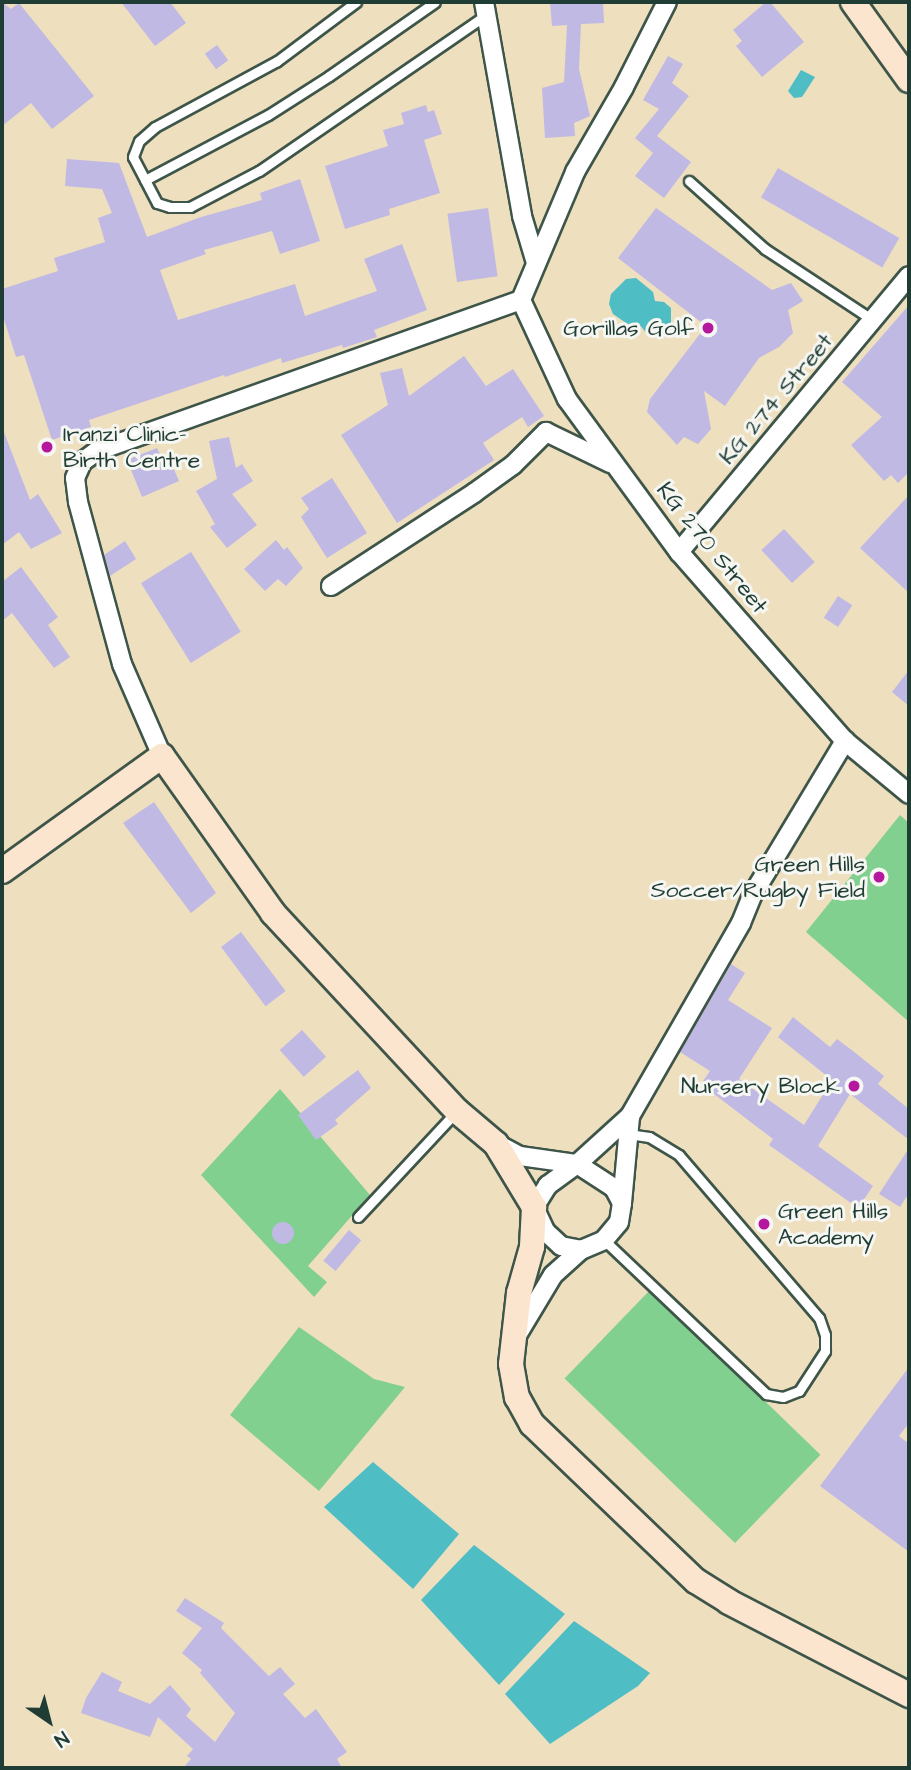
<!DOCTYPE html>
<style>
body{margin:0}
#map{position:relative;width:911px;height:1770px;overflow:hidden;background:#eedfbf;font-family:"Architects Daughter",sans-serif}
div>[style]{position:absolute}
.green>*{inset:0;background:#82d090;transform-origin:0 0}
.water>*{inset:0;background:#4fbdc4}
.building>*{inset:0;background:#c0b9e4;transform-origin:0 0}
.round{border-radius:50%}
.roads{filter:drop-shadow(2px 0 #3e5549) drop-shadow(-2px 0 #3e5549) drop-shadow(0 2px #3e5549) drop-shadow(0 -2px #3e5549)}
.lane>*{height:9px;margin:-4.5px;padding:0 4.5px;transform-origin:4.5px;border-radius:4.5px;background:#fff}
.street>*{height:18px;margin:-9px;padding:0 9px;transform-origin:9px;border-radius:9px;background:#fff}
.secondary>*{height:24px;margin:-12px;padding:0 12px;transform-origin:12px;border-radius:12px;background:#fbe5cf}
.dots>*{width:19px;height:19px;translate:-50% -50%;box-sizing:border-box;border:4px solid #f6f6f2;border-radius:50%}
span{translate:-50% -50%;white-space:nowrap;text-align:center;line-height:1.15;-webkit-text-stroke:6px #f6f6f2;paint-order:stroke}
.poi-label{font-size:23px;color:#1f3d34}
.right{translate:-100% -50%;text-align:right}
.left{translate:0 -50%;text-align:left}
.street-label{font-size:23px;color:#1f3d34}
.frame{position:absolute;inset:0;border:4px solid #1f3d34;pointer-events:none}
.north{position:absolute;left:14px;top:1686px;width:70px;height:70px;-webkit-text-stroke:5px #f6f6f2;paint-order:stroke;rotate:145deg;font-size:19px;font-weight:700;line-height:28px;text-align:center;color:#1f3d34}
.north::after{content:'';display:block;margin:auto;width:24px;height:32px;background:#1f3d34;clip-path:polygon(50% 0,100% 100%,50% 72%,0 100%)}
</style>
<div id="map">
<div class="green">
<div style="clip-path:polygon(900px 815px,909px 823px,909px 1022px,806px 932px)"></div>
<div style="clip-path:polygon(280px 1089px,370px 1195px,308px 1266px,327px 1282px,314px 1297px,201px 1175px)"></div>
<div style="left:650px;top:1290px;width:237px;height:123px;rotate:44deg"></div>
<div style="clip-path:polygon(299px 1327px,374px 1379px,405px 1387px,319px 1491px,230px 1415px)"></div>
</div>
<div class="water">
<div style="clip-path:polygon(801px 70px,815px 77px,802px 97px,794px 98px,788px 91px)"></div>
<div style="clip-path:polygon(636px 278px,653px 292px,655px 301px,664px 302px,671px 308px,671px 327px,663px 334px,648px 335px,639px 324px,629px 325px,613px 314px,609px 304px,611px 294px,626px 279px)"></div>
<div style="clip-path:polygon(373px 1462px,459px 1534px,413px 1589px,324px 1507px)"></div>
<div style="clip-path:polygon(474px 1545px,565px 1614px,499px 1685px,421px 1600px)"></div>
<div style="clip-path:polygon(574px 1621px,650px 1673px,638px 1686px,550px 1744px,505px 1694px)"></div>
</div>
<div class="building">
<div style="clip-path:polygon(2px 2px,11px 9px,19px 3px,94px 96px,52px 129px,31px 103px,2px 126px)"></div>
<div style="clip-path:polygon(121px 2px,170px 2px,186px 23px,155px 46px)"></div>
<div style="clip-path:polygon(550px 2px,603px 2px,604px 23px,581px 24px,579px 69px,590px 116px,574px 123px,575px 136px,545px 138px,542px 88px,564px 82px,567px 25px,552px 26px)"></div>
<div style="clip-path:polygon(766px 2px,770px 2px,804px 42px,762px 77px,736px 46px,742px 41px,733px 30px)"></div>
<div style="left:217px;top:45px;width:19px;height:15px;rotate:54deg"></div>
<div style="clip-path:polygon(668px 56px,683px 64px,672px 83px,689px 96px,657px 136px,691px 162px,664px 198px,635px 176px,653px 153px,635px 138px,659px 109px,643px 100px)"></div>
<div style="clip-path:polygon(426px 105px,428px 112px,434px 110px,442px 134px,424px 140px,440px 193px,389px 209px,390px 215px,345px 229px,325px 166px,388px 146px,383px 130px,404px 124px,401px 113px)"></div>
<div style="clip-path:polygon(67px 159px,119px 163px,147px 237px,201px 217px,262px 200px,260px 193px,300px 179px,320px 241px,280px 254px,272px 231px,204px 250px,206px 254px,160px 270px,178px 320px,295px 284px,305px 316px,377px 291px,364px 259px,402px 244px,427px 310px,374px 330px,377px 337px,343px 348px,342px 345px,282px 363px,281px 358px,225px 377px,224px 375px,89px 420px,91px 427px,52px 440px,24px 355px,16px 357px,2px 313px,2px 289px,58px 271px,54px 258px,105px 242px,98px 218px,112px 213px,102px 189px,65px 186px)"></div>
<div style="left:778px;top:168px;width:140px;height:34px;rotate:30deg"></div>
<div style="left:488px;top:208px;width:69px;height:41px;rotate:82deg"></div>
<div style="clip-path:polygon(656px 208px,772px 290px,791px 283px,803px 301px,788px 310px,793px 333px,779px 347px,759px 358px,725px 406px,704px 391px,711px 429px,698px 444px,684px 437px,677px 445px,647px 412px,650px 399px,706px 326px,618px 258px)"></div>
<div style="clip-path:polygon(909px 305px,909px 472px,898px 483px,891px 475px,884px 481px,851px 445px,882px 417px,842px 382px)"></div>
<div style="clip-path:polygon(464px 356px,486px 386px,513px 369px,544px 416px,528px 427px,522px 417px,483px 443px,494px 460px,397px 523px,341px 435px,388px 405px,380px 373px,402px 368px,409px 396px)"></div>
<div style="clip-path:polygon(2px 427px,30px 500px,38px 494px,62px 533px,31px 549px,19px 532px,2px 545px)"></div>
<div style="clip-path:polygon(229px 437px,236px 468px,242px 464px,253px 481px,232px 494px,257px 525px,227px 548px,210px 527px,215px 524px,196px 491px,217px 479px,209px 441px)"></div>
<div style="clip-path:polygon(157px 448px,163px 461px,169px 458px,179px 481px,142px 497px,127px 460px)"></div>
<div style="clip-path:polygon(332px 478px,367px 533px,327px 558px,301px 517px,309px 509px,301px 498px)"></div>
<div style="clip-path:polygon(909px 495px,909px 593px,860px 548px)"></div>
<div style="left:784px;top:529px;width:45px;height:31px;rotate:47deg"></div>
<div style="clip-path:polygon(276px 540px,284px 550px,287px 547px,303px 568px,286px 586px,278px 579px,265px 591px,244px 569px)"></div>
<div style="clip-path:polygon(125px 541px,136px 559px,110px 576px,104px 555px)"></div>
<div style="left:191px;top:552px;width:94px;height:59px;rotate:58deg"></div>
<div style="clip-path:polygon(21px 567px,58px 617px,48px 625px,70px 657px,54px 668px,12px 613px,2px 621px,2px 582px)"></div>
<div style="left:838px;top:596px;width:17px;height:26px;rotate:33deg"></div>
<div style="clip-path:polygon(909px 670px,909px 706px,892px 692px)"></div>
<div style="clip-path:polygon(154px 802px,216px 893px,191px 913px,123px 823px)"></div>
<div style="left:241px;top:932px;width:74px;height:25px;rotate:53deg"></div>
<div style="clip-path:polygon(731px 964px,745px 973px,728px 1000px,772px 1028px,739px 1079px,804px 1125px,832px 1080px,778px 1037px,793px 1017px,830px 1047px,837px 1039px,853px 1051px,884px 1076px,878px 1084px,909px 1109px,909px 1140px,850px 1094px,818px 1146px,873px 1186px,858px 1208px,769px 1145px,773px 1139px,701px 1084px,710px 1071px,680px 1052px)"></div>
<div style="left:302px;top:1030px;width:36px;height:30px;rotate:48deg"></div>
<div style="clip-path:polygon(358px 1070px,371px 1088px,335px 1120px,338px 1124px,316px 1140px,298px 1115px)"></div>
<div style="clip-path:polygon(909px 1148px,909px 1193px,900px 1207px,879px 1194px)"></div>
<div class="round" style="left:272px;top:1222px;width:22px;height:22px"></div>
<div style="left:349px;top:1230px;width:16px;height:40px;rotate:40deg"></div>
<div style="clip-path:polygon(909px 1367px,909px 1423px,899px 1436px,909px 1444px,909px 1552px,820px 1486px)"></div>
<div style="clip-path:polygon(185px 1598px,224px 1623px,221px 1628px,269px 1676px,280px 1667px,295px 1684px,283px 1694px,305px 1718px,316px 1709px,347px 1752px,337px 1759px,342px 1768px,183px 1768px,191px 1759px,187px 1756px,193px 1749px,158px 1717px,150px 1737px,81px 1713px,86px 1698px,102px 1672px,122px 1682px,118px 1691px,150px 1704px,170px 1685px,191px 1709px,186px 1716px,215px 1742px,235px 1713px,200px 1673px,202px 1670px,182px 1653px,202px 1628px,176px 1611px)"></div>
</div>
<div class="roads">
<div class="lane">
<div style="left:356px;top:2px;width:99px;rotate:143.2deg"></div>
<div style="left:277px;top:61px;width:139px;rotate:151.6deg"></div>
<div style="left:155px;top:127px;width:21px;rotate:139deg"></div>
<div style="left:139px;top:141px;width:17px;rotate:111deg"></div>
<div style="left:133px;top:157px;width:52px;rotate:62.4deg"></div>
<div style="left:157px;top:203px;width:14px;rotate:17deg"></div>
<div style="left:170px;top:207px;width:20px"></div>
<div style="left:190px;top:207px;width:78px;rotate:-27.6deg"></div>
<div style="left:259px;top:171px;width:275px;rotate:-34.5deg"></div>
<div style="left:145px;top:180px;width:139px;rotate:-27.9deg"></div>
<div style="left:268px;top:115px;width:72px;rotate:-32.6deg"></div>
<div style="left:329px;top:76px;width:129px;rotate:-34.9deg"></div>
<div style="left:689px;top:181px;width:102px;rotate:41.8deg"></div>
<div style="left:765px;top:249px;width:131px;rotate:33.4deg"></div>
<div style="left:358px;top:1217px;width:144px;rotate:-47deg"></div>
<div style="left:604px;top:1240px;width:224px;rotate:43.5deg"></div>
<div style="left:766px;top:1394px;width:17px;rotate:10deg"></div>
<div style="left:783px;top:1397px;width:17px;rotate:-21deg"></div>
<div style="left:799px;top:1391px;width:48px;rotate:-57deg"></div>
<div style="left:825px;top:1351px;width:16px;rotate:-90deg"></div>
<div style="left:825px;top:1335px;width:18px;rotate:-109deg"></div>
<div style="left:819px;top:1318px;width:215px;rotate:-130.7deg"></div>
<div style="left:679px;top:1155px;width:35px;rotate:-149deg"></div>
<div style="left:649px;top:1137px;width:21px;rotate:-172deg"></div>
</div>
<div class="street">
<div style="left:484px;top:2px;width:217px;rotate:79.9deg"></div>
<div style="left:522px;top:216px;width:49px;rotate:73.4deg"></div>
<div style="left:521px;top:300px;width:109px;rotate:65.1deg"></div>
<div style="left:567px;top:399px;width:190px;rotate:53.8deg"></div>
<div style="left:679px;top:552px;width:252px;rotate:48.7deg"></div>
<div style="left:845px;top:741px;width:83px;rotate:39.6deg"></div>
<div style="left:679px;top:552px;width:359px;rotate:-50.2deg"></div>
<div style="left:331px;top:586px;width:171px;rotate:-33deg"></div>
<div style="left:474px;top:493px;width:48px;rotate:-35.7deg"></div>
<div style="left:513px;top:465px;width:47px;rotate:-45deg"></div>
<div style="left:546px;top:432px;width:71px;rotate:25.8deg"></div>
<div style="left:162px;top:756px;width:100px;rotate:-113.5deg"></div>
<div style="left:122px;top:664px;width:168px;rotate:-105.2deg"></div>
<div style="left:78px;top:502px;width:24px;rotate:-97deg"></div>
<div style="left:75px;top:478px;width:17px;rotate:-66deg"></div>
<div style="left:82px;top:462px;width:19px;rotate:-36deg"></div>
<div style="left:97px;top:451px;width:450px;rotate:-19.6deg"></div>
<div style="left:521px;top:300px;width:139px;rotate:-67.1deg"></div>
<div style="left:575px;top:172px;width:98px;rotate:-60deg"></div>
<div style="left:624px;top:87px;width:95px;rotate:-63.2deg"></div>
<div style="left:497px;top:1144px;width:26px;rotate:28deg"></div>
<div style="left:520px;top:1156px;width:58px;rotate:8deg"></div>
<div style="left:577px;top:1164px;width:72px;rotate:-42.2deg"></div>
<div style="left:630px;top:1116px;width:223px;rotate:-60.1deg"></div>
<div style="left:741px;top:923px;width:31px;rotate:-68deg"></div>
<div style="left:753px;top:894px;width:179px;rotate:-59deg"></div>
<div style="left:622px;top:1203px;width:87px;rotate:-84.7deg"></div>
<div style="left:517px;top:1335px;width:70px;rotate:-59deg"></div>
<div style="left:553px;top:1275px;width:38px;rotate:-42deg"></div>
<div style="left:581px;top:1250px;width:25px;rotate:-23deg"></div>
<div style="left:604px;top:1240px;width:23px;rotate:-50deg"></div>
<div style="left:619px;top:1222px;width:19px;rotate:-81deg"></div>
<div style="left:622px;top:1203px;width:17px;rotate:-118deg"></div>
<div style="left:614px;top:1188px;width:44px;rotate:-147deg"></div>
<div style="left:577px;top:1164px;width:36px;rotate:144deg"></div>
<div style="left:548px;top:1185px;width:26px;rotate:122deg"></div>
<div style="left:534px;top:1207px;width:26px;rotate:65deg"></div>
<div style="left:545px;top:1231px;width:22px;rotate:43deg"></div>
<div style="left:561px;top:1246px;width:20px;rotate:11deg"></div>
</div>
<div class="secondary">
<div style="left:853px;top:2px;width:96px;rotate:54.3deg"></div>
<div style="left:2px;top:871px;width:197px;rotate:-35.7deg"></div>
<div style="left:162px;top:756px;width:192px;rotate:54.7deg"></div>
<div style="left:273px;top:913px;width:270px;rotate:47.1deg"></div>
<div style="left:457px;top:1111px;width:51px;rotate:40.2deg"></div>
<div style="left:496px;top:1144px;width:74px;rotate:58.9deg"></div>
<div style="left:534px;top:1207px;width:40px;rotate:92.9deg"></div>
<div style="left:532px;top:1247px;width:48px;rotate:105.8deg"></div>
<div style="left:519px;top:1293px;width:71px;rotate:96.4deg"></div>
<div style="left:511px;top:1364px;width:34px;rotate:80deg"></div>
<div style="left:517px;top:1397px;width:31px;rotate:61deg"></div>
<div style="left:532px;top:1424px;width:227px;rotate:43.8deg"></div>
<div style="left:696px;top:1581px;width:39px;rotate:32deg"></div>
<div style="left:729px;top:1602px;width:203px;rotate:27.3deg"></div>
</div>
</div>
<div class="dots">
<div style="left:708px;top:328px;background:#b5179e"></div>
<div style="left:47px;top:447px;background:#b5179e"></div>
<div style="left:879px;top:877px;background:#b5179e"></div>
<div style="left:854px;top:1086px;background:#b5179e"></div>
<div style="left:764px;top:1224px;background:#b5179e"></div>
</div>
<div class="poi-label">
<span class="right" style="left:694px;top:328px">Gorillas Golf</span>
<span class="left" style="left:63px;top:447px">Iranzi Clinic-<br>Birth Centre</span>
<span class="right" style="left:865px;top:877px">Green Hills<br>Soccer/Rugby Field</span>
<span class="right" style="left:840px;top:1086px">Nursery Block</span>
<span class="left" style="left:778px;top:1224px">Green Hills<br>Academy</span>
</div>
<div class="street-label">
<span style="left:776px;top:399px;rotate:-50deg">KG 274 Street</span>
<span style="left:712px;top:548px;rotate:51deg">KG 270 Street</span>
</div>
<div class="frame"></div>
<div class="north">N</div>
</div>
